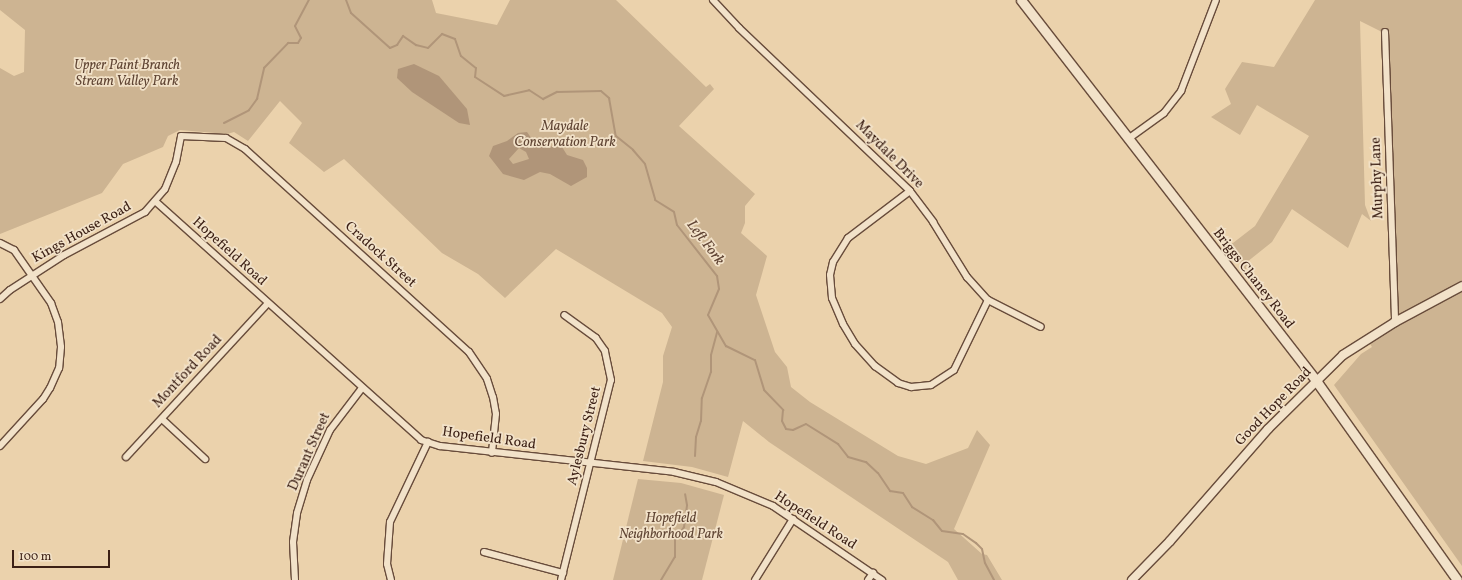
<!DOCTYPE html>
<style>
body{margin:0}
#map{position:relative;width:1462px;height:580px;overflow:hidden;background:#ebd2ac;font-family:Vollkorn,serif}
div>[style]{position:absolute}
.green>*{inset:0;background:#cdb492}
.water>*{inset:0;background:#b09579}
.stream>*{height:2px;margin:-1px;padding:0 1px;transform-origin:1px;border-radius:1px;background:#b09579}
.roads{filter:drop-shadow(1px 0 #684c3b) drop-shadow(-1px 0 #684c3b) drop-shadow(0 1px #684c3b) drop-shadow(0 -1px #684c3b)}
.minor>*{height:6px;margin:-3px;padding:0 3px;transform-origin:3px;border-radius:3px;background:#f2e2c9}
.tertiary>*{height:8px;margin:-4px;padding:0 4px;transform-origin:4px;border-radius:4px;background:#f2e2c9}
.secondary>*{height:9px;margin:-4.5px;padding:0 4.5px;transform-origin:4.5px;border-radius:4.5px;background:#f2e2c9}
span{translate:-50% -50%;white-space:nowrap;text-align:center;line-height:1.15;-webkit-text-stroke:3.5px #f2e2c9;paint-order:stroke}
.park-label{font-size:14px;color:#604534;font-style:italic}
.street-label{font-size:14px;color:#3c2015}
.water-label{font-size:15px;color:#5f4333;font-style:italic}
.scale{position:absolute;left:12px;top:550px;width:98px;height:18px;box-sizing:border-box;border:2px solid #3c2015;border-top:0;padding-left:5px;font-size:12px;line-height:14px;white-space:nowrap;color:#3c2015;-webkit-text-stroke:3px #f2e2c9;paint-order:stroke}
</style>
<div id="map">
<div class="green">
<div style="clip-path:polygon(0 0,432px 0,436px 13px,497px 25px,510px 0,616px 0,706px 87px,710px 84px,714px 89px,679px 126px,755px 194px,745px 206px,745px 223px,741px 233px,767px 256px,756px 295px,775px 352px,787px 367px,791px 387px,810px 402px,898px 456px,926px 464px,968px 448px,977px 430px,990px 445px,954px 529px,982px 554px,987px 555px,1002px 580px,958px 580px,948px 562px,769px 442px,743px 421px,728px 477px,692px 467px,643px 461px,663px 382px,663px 356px,672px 327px,662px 313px,556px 249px,505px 298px,478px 274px,442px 253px,344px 159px,324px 172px,289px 143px,302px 123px,280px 101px,248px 141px,234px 132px,227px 134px,180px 130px,168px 136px,163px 147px,123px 164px,102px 193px,0 234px,0 68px,14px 76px,24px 72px,25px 30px,0 10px)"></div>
<div style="clip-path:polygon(1315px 0,1462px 0,1462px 280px,1397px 318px,1388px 35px,1360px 21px,1365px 205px,1371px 221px,1362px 214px,1348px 248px,1292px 209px,1272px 242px,1247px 262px,1246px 271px,1225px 243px,1233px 243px,1255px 226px,1309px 136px,1257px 105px,1240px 135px,1211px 117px,1231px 104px,1225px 89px,1242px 62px,1274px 67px)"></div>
<div style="clip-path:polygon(1462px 286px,1462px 566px,1334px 385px,1361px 354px,1372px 347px,1368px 341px)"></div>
<div style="clip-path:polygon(638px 479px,681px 483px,724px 495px,702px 580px,613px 580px)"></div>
</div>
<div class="water">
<div style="clip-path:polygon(414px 64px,439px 76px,467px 109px,470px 125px,459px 123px,412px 92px,397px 78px,398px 69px)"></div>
<div style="clip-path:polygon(evenodd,527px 132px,536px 145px,562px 147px,567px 155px,583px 160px,587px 168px,587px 177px,571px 186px,550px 174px,540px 172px,524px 180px,503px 174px,489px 156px,493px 146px,507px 141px,518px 133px,527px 132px,519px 148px,526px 152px,529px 159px,513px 164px,509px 159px,519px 148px)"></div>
</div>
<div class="stream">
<div style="left:346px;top:0;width:14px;rotate:69deg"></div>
<div style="left:351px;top:13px;width:52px;rotate:41.9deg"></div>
<div style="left:390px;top:48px;width:8px;rotate:-23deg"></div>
<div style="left:397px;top:45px;width:11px;rotate:-56deg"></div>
<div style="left:403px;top:36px;width:16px;rotate:35deg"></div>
<div style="left:416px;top:45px;width:12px;rotate:14deg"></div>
<div style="left:428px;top:48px;width:20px;rotate:-45deg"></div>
<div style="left:442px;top:34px;width:14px;rotate:21deg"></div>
<div style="left:455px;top:39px;width:18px;rotate:71deg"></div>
<div style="left:461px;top:56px;width:19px;rotate:39deg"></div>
<div style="left:476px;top:68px;width:9px;rotate:96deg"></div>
<div style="left:475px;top:77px;width:35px;rotate:33deg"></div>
<div style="left:504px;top:96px;width:26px;rotate:-13deg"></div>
<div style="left:529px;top:90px;width:17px;rotate:33deg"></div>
<div style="left:543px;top:99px;width:16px;rotate:-27deg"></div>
<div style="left:557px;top:92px;width:44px;rotate:-1.3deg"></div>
<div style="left:601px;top:91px;width:11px;rotate:41deg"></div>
<div style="left:609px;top:98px;width:39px;rotate:80deg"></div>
<div style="left:616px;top:136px;width:22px;rotate:39deg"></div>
<div style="left:633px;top:150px;width:18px;rotate:49deg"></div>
<div style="left:645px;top:164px;width:37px;rotate:74deg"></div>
<div style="left:655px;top:200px;width:22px;rotate:32deg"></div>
<div style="left:674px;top:212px;width:13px;rotate:77deg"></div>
<div style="left:677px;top:225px;width:65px;rotate:51.9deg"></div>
<div style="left:717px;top:276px;width:13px;rotate:81deg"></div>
<div style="left:719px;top:289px;width:28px;rotate:113deg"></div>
<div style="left:708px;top:315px;width:36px;rotate:60deg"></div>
<div style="left:726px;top:346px;width:32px;rotate:26deg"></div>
<div style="left:755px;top:360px;width:31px;rotate:73deg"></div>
<div style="left:764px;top:390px;width:28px;rotate:46deg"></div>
<div style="left:783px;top:410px;width:11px;rotate:95deg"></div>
<div style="left:782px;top:421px;width:9px;rotate:63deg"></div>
<div style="left:786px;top:429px;width:7px;rotate:8deg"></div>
<div style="left:793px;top:430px;width:14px;rotate:-25deg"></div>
<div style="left:806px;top:424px;width:38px;rotate:32deg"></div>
<div style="left:838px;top:444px;width:16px;rotate:52deg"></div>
<div style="left:848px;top:457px;width:19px;rotate:16deg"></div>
<div style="left:866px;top:462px;width:16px;rotate:43deg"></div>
<div style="left:878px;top:473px;width:22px;rotate:56deg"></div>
<div style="left:890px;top:491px;width:13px;rotate:9deg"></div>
<div style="left:903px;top:493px;width:17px;rotate:57deg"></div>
<div style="left:912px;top:507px;width:25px;rotate:32deg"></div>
<div style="left:933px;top:520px;width:14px;rotate:51deg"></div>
<div style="left:942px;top:531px;width:21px;rotate:8deg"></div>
<div style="left:963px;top:534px;width:16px;rotate:35deg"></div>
<div style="left:976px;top:543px;width:8px;rotate:45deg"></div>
<div style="left:982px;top:549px;width:14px;rotate:78deg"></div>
<div style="left:985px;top:563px;width:19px;rotate:62deg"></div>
<div style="left:224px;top:123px;width:28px;rotate:-27deg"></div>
<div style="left:249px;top:110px;width:14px;rotate:-54deg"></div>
<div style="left:257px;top:99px;width:32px;rotate:-77deg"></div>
<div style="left:264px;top:68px;width:35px;rotate:-46deg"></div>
<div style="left:288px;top:43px;width:10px"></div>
<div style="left:298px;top:43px;width:6px;rotate:-59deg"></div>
<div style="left:301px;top:38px;width:13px;rotate:-117deg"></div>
<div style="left:295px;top:26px;width:30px;rotate:-62deg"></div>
<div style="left:695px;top:456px;width:19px;rotate:-87deg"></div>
<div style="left:696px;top:437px;width:17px;rotate:-73deg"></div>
<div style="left:701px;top:421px;width:23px;rotate:-88deg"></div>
<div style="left:702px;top:398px;width:28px;rotate:-71deg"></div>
<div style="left:711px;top:372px;width:17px;rotate:-90deg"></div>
<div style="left:711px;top:355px;width:24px;rotate:-75deg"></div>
<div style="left:661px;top:580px;width:27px;rotate:-59deg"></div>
<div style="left:675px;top:557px;width:17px;rotate:-90deg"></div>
<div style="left:675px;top:540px;width:16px;rotate:-55deg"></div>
<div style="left:684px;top:527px;width:22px;rotate:-82deg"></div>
<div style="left:687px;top:505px;width:11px;rotate:-100deg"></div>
</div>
<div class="roads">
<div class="minor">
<div style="left:713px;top:0;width:38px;rotate:47deg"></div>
<div style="left:739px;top:28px;width:236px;rotate:43.6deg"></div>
<div style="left:910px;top:191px;width:39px;rotate:53deg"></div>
<div style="left:933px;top:222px;width:65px;rotate:58.3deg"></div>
<div style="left:967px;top:277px;width:31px;rotate:48deg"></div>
<div style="left:988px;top:300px;width:59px;rotate:27deg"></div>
<div style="left:1385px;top:32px;width:290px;rotate:88deg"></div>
<div style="left:1128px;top:139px;width:44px;rotate:-35.8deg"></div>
<div style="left:1164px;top:113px;width:28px;rotate:-52deg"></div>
<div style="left:1181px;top:91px;width:97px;rotate:-69deg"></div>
<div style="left:910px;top:191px;width:78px;rotate:142.8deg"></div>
<div style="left:848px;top:238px;width:28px;rotate:122deg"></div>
<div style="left:833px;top:262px;width:13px;rotate:103deg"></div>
<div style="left:830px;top:275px;width:23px;rotate:85deg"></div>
<div style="left:832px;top:298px;width:28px;rotate:67deg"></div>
<div style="left:843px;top:324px;width:23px;rotate:59deg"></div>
<div style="left:855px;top:344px;width:30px;rotate:48deg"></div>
<div style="left:875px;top:366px;width:29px;rotate:36deg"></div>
<div style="left:898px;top:383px;width:14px;rotate:17deg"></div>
<div style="left:911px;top:387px;width:20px;rotate:-6deg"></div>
<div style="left:931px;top:385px;width:27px;rotate:-33deg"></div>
<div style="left:954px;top:370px;width:78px;rotate:-64.1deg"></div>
<div style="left:155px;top:201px;width:358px;rotate:41.9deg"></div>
<div style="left:421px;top:440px;width:20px;rotate:18deg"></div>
<div style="left:440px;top:446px;width:235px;rotate:6.3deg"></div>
<div style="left:674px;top:472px;width:43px;rotate:13.4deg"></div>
<div style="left:716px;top:482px;width:62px;rotate:22.8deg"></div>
<div style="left:773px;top:506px;width:132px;rotate:34.2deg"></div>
<div style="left:0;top:243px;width:16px;rotate:27deg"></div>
<div style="left:14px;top:250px;width:65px;rotate:55.1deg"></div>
<div style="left:51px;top:303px;width:20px;rotate:70deg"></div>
<div style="left:58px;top:322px;width:25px;rotate:83deg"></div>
<div style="left:61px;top:347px;width:21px;rotate:95deg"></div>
<div style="left:59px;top:368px;width:22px;rotate:114deg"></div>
<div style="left:50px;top:388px;width:13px;rotate:122deg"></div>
<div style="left:43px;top:399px;width:64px;rotate:132.5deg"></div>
<div style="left:0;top:299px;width:13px;rotate:-42deg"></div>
<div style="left:10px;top:290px;width:64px;rotate:-32.9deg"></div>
<div style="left:64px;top:255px;width:92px;rotate:-28deg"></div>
<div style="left:145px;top:212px;width:30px;rotate:-49deg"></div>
<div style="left:165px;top:189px;width:29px;rotate:-68deg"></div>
<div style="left:176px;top:162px;width:26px;rotate:-79deg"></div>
<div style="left:181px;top:136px;width:45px;rotate:2.5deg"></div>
<div style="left:226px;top:138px;width:22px;rotate:30deg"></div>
<div style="left:245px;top:149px;width:302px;rotate:42.2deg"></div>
<div style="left:469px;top:352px;width:32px;rotate:56deg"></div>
<div style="left:487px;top:379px;width:19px;rotate:72deg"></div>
<div style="left:493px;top:397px;width:17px;rotate:80deg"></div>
<div style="left:496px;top:414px;width:39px;rotate:96deg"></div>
<div style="left:162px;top:419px;width:59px;rotate:42.9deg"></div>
<div style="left:126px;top:457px;width:209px;rotate:-47.3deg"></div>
<div style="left:484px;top:552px;width:82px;rotate:14.9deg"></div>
<div style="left:295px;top:580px;width:38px;rotate:-93deg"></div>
<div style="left:293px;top:542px;width:29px;rotate:-82deg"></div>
<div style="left:297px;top:513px;width:34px;rotate:-73deg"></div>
<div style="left:307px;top:480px;width:55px;rotate:-65.3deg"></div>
<div style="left:330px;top:430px;width:53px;rotate:-52.7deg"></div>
<div style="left:391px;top:580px;width:16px;rotate:-104deg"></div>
<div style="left:387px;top:564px;width:42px;rotate:-85.9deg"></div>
<div style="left:390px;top:522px;width:89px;rotate:-64.6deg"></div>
<div style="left:561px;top:580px;width:206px;rotate:-76deg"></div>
<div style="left:611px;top:380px;width:30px;rotate:-102deg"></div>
<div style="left:605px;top:351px;width:16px;rotate:-125deg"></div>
<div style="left:596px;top:338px;width:39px;rotate:-144deg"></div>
<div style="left:755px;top:580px;width:72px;rotate:-58.1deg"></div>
<div style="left:868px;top:580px;width:9px;rotate:-54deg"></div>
</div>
<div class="tertiary">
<div style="left:1132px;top:580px;width:54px;rotate:-45.7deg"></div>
<div style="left:1170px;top:541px;width:149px;rotate:-48.8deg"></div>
<div style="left:1268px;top:429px;width:105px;rotate:-44.6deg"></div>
<div style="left:1343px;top:355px;width:62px;rotate:-32.4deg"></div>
<div style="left:1395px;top:322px;width:76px;rotate:-28.2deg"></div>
</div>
<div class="secondary">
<div style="left:1021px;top:0;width:483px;rotate:52.2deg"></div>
<div style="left:1317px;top:382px;width:242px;rotate:54.7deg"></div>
</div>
</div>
<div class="park-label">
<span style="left:127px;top:74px">Upper Paint Branch<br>Stream Valley Park</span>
<span style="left:565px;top:135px">Maydale<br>Conservation Park</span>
<span style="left:671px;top:527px">Hopefield<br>Neighborhood Park</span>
</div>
<div class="street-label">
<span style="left:889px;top:155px;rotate:45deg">Maydale Drive</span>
<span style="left:1378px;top:178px;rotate:-92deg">Murphy Lane</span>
<span style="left:82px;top:233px;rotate:-29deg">Kings House Road</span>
<span style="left:229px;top:252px;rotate:42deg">Hopefield Road</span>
<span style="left:380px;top:255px;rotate:42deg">Cradock Street</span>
<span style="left:1253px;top:279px;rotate:52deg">Briggs Chaney Road</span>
<span style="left:188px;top:372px;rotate:-47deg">Montford Road</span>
<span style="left:1274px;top:407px;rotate:-46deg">Good Hope Road</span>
<span style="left:585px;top:436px;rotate:-76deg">Aylesbury Street</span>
<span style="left:489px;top:439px;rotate:8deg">Hopefield Road</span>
<span style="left:310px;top:452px;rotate:-66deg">Durant Street</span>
<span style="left:815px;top:521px;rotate:33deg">Hopefield Road</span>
</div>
<div class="water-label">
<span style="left:705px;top:243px;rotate:53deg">Left Fork</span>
</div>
<div class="scale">100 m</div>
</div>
